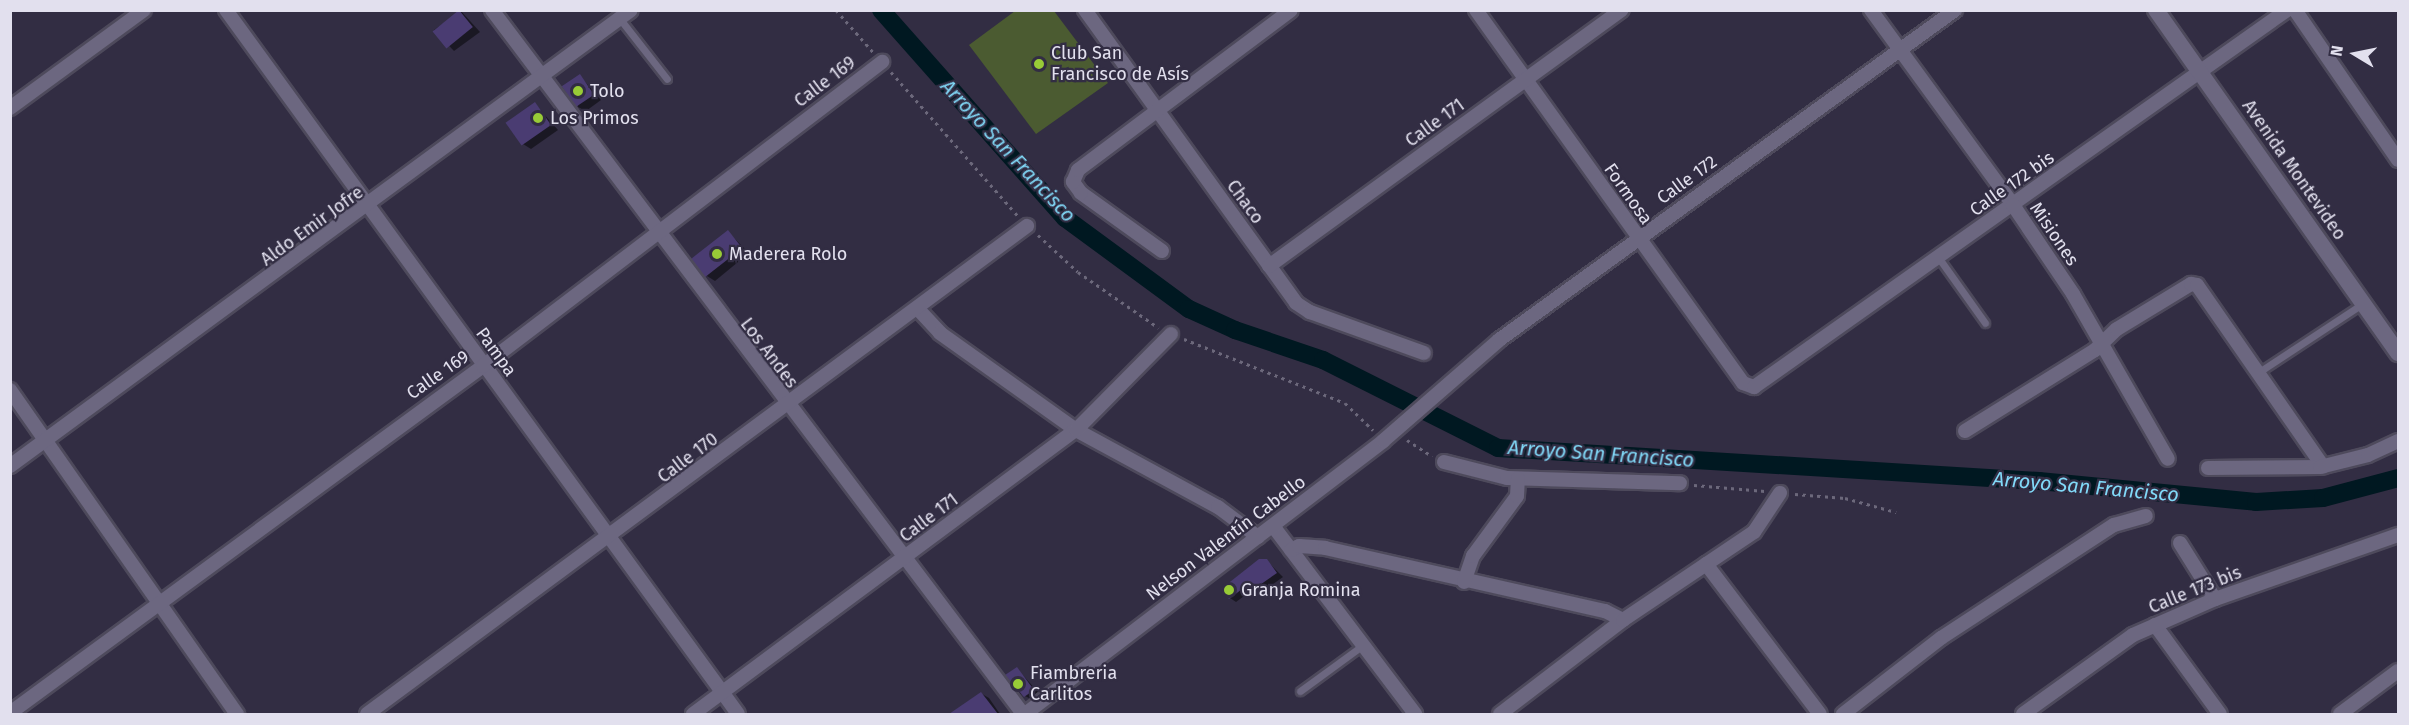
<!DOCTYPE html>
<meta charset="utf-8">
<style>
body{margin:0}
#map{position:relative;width:2409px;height:725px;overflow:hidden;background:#322d43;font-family:"Fira Sans",sans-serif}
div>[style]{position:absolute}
.green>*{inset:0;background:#4b5b31}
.shadow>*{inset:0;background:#0007}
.canal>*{height:18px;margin:-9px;padding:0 9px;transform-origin:9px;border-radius:9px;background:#001821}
.building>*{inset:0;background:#4a3c72;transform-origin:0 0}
.path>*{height:3px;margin-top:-1.5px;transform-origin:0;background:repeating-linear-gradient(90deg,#6c687b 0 3px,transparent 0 7.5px)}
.roads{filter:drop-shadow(2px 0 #4e4a5c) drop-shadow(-2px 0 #4e4a5c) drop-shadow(0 2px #4e4a5c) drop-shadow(0 -2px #4e4a5c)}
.service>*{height:7px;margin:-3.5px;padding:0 3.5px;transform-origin:3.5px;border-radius:3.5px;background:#6c6780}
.minor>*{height:14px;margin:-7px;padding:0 7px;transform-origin:7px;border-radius:7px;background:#6c6780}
.tertiary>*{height:16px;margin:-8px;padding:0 8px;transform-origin:8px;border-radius:8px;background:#6c6780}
.dots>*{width:16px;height:16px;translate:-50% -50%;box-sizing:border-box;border:3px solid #322d43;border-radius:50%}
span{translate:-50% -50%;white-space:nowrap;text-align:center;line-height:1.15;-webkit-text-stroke:4.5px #322d43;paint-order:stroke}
.poi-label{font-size:18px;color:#e2e0ee}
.left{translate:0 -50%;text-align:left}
.street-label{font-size:18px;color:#e2e0ee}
.water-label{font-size:20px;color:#81d9f8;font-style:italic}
.frame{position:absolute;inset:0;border:12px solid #e2e0ee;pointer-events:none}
.north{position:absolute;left:2325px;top:24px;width:60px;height:60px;-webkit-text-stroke:4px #322d43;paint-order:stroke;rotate:280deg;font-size:16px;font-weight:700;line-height:24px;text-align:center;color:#e2e0ee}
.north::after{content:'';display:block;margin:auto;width:21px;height:27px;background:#e2e0ee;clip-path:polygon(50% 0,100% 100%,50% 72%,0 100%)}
</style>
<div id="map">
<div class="green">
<div style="clip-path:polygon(1015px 11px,1054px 11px,1108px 83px,1036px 134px,969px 45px)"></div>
</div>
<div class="shadow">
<div style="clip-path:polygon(461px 11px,480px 32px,454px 51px,434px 30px)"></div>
<div style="clip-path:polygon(580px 76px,601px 100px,586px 111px,578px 107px)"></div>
<div style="clip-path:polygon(535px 104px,558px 130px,531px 149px,523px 144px)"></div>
<div style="clip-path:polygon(728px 232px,749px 253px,715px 281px,707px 276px)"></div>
<div style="clip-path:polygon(1267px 561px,1283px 577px,1262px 592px,1255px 588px,1236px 602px,1230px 598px)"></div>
<div style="clip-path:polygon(1017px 669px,1041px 695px,1033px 700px,1021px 694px,1007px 676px)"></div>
<div style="clip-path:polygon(982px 694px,989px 698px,1000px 714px,966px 714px,961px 708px)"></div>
</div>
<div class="canal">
<div style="left:881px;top:10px;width:278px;rotate:48.5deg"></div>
<div style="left:1065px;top:218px;width:154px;rotate:36.3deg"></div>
<div style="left:1189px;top:309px;width:51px;rotate:24.5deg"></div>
<div style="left:1235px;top:330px;width:93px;rotate:18.8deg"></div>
<div style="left:1323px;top:360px;width:196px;rotate:26.7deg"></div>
<div style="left:1498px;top:448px;width:542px;rotate:3.49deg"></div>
<div style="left:2039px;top:481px;width:218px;rotate:5.5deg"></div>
<div style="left:2256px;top:502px;width:67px;rotate:-3.4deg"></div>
<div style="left:2323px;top:498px;width:78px;rotate:-14.9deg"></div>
</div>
<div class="building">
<div style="left:459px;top:10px;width:22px;height:34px;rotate:51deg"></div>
<div style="left:580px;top:74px;width:25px;height:22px;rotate:56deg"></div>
<div style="left:535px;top:102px;width:28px;height:36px;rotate:55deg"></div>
<div style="left:728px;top:230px;width:23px;height:47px;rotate:52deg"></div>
<div style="clip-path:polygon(1259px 559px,1267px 559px,1277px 573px,1254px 589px,1250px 583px,1229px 599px,1221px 589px)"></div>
<div style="clip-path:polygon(1017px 667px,1034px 690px,1024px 697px,1005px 675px)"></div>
<div style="clip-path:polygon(981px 692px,998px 714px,949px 714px)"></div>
</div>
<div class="path">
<div style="left:836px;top:10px;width:56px;rotate:48.6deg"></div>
<div style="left:891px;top:72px;width:192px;rotate:48.6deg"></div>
<div style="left:1038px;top:235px;width:54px;rotate:42.8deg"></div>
<div style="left:1078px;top:272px;width:98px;rotate:34.7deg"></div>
<div style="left:1184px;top:339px;width:173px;rotate:21.7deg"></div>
<div style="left:1345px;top:403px;width:39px;rotate:44deg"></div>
<div style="left:1407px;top:440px;width:30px;rotate:33deg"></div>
<div style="left:1694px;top:485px;width:71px;rotate:4.8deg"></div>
<div style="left:1795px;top:494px;width:50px;rotate:4.6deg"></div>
<div style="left:1845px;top:498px;width:53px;rotate:15.4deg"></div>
</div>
<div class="roads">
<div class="service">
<div style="left:620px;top:19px;width:76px;rotate:51.9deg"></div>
<div style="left:1938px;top:257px;width:81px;rotate:54.5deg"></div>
<div style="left:2259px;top:372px;width:123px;rotate:-33.4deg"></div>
<div style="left:1300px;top:691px;width:78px;rotate:-36.1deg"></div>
</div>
<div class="minor">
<div style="left:226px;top:10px;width:870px;rotate:53.97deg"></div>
<div style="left:492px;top:10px;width:882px;rotate:52.97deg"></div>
<div style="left:1085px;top:10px;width:361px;rotate:54.2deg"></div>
<div style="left:1296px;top:303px;width:17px;rotate:33deg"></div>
<div style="left:1310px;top:312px;width:121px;rotate:19.8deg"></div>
<div style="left:1476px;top:10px;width:459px;rotate:54.4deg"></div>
<div style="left:1743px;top:383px;width:12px;rotate:20deg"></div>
<div style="left:1754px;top:387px;width:653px;rotate:-35.27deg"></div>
<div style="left:1871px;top:10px;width:241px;rotate:53.9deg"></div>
<div style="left:2013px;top:205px;width:107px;rotate:56deg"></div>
<div style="left:2073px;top:294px;width:190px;rotate:60.1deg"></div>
<div style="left:2295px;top:10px;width:182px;rotate:55.5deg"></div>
<div style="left:10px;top:108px;width:166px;rotate:-36.2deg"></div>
<div style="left:1162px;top:251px;width:100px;rotate:-144.4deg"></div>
<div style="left:1081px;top:193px;width:14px;rotate:-126deg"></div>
<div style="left:1073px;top:182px;width:13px;rotate:-67deg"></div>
<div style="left:1078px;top:170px;width:266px;rotate:-36.9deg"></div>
<div style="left:1269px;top:266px;width:436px;rotate:-36deg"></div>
<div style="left:917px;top:308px;width:34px;rotate:47deg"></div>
<div style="left:940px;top:333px;width:167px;rotate:35.5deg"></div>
<div style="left:1076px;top:430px;width:162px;rotate:28.5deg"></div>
<div style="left:1218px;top:507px;width:50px;rotate:36.9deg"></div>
<div style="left:10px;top:390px;width:396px;rotate:55deg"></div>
<div style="left:1965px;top:431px;width:153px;rotate:-31.9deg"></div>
<div style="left:2095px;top:350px;width:30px;rotate:-44deg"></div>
<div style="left:2117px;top:329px;width:87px;rotate:-31.3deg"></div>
<div style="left:2191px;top:284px;width:6px;rotate:9deg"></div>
<div style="left:2197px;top:285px;width:221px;rotate:55.2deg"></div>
<div style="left:1444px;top:462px;width:65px;rotate:14.3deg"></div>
<div style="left:1507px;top:478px;width:173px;rotate:1.7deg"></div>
<div style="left:10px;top:466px;width:770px;rotate:-36.29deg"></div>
<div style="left:2208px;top:468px;width:112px;rotate:-0.5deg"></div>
<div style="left:2320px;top:467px;width:49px;rotate:-14deg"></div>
<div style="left:2368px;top:455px;width:33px;rotate:-25deg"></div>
<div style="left:1273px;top:526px;width:236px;rotate:52.9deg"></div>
<div style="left:2180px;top:543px;width:66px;rotate:58deg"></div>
<div style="left:1291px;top:550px;width:9px;rotate:-27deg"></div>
<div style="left:1299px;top:546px;width:26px;rotate:4deg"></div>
<div style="left:1325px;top:548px;width:287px;rotate:12.7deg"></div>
<div style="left:1605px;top:611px;width:20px;rotate:27deg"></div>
<div style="left:1706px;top:564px;width:188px;rotate:52.8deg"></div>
<div style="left:1464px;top:582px;width:28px;rotate:-71deg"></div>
<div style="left:1473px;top:556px;width:74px;rotate:-53.7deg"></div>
<div style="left:1517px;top:496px;width:17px;rotate:-87deg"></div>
<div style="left:2155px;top:625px;width:110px;rotate:53.9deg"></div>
<div style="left:10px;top:713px;width:587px;rotate:-36.26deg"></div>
<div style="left:483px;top:366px;width:502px;rotate:-37.3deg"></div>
<div style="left:367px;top:714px;width:821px;rotate:-36.48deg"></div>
<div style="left:693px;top:714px;width:477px;rotate:-36.6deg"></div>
<div style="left:1076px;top:430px;width:135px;rotate:-45.3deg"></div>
<div style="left:1025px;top:714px;width:450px;rotate:-37.3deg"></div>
<div style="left:1383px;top:441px;width:154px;rotate:-41deg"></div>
<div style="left:1499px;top:340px;width:563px;rotate:-35.89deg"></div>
<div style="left:1500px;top:714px;width:155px;rotate:-37.4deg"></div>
<div style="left:1623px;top:620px;width:158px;rotate:-33.9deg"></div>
<div style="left:1754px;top:532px;width:47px;rotate:-56.3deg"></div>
<div style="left:1843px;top:714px;width:124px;rotate:-37.8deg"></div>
<div style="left:1941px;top:638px;width:207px;rotate:-33.2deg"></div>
<div style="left:2114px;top:525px;width:33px;rotate:-16deg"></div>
<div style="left:2023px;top:714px;width:135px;rotate:-35.7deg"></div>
<div style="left:2133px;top:635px;width:90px;rotate:-23.7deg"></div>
<div style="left:2215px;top:599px;width:194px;rotate:-19.3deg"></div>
<div style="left:2340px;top:714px;width:72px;rotate:-36.6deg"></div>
</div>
<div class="tertiary">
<div style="left:2156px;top:10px;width:420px;rotate:54.8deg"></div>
</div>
</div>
<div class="dots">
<div style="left:1039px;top:64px;background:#98cb37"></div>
<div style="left:578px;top:91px;background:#98cb37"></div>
<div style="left:538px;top:118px;background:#98cb37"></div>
<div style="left:717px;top:254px;background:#98cb37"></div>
<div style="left:1229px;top:590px;background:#98cb37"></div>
<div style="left:1018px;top:684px;background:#98cb37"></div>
</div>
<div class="poi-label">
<span class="left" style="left:1051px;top:64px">Club San<br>Francisco de Asís</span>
<span class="left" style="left:590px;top:91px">Tolo</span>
<span class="left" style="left:550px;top:118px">Los Primos</span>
<span class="left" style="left:729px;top:254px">Maderera Rolo</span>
<span class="left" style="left:1241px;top:590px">Granja Romina</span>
<span class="left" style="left:1030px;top:684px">Fiambreria<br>Carlitos</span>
</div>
<div class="street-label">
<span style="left:825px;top:82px;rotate:-37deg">Calle 169</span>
<span style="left:1435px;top:123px;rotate:-36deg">Calle 171</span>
<span style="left:2294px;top:170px;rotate:55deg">Avenida Montevideo</span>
<span style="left:1687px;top:180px;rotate:-36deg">Calle 172</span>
<span style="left:2012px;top:184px;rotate:-35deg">Calle 172 bis</span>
<span style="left:1628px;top:194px;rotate:55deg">Formosa</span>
<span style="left:1245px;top:202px;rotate:54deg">Chaco</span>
<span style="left:312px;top:226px;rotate:-36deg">Aldo Emir Jofre</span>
<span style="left:2054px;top:234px;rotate:56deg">Misiones</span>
<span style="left:496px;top:352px;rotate:54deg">Pampa</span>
<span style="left:769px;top:353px;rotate:53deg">Los Andes</span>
<span style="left:438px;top:375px;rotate:-35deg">Calle 169</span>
<span style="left:688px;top:458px;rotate:-37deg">Calle 170</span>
<span style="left:929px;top:518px;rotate:-37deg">Calle 171</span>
<span style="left:1226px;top:538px;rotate:-37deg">Nelson Valentín Cabello</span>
<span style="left:2195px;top:590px;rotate:-22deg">Calle 173 bis</span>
</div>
<div class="water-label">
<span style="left:1008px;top:151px;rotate:47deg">Arroyo San Francisco</span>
<span style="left:1601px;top:454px;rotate:4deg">Arroyo San Francisco</span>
<span style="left:2086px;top:487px;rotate:5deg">Arroyo San Francisco</span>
</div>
<div class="frame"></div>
<div class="north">N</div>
</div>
